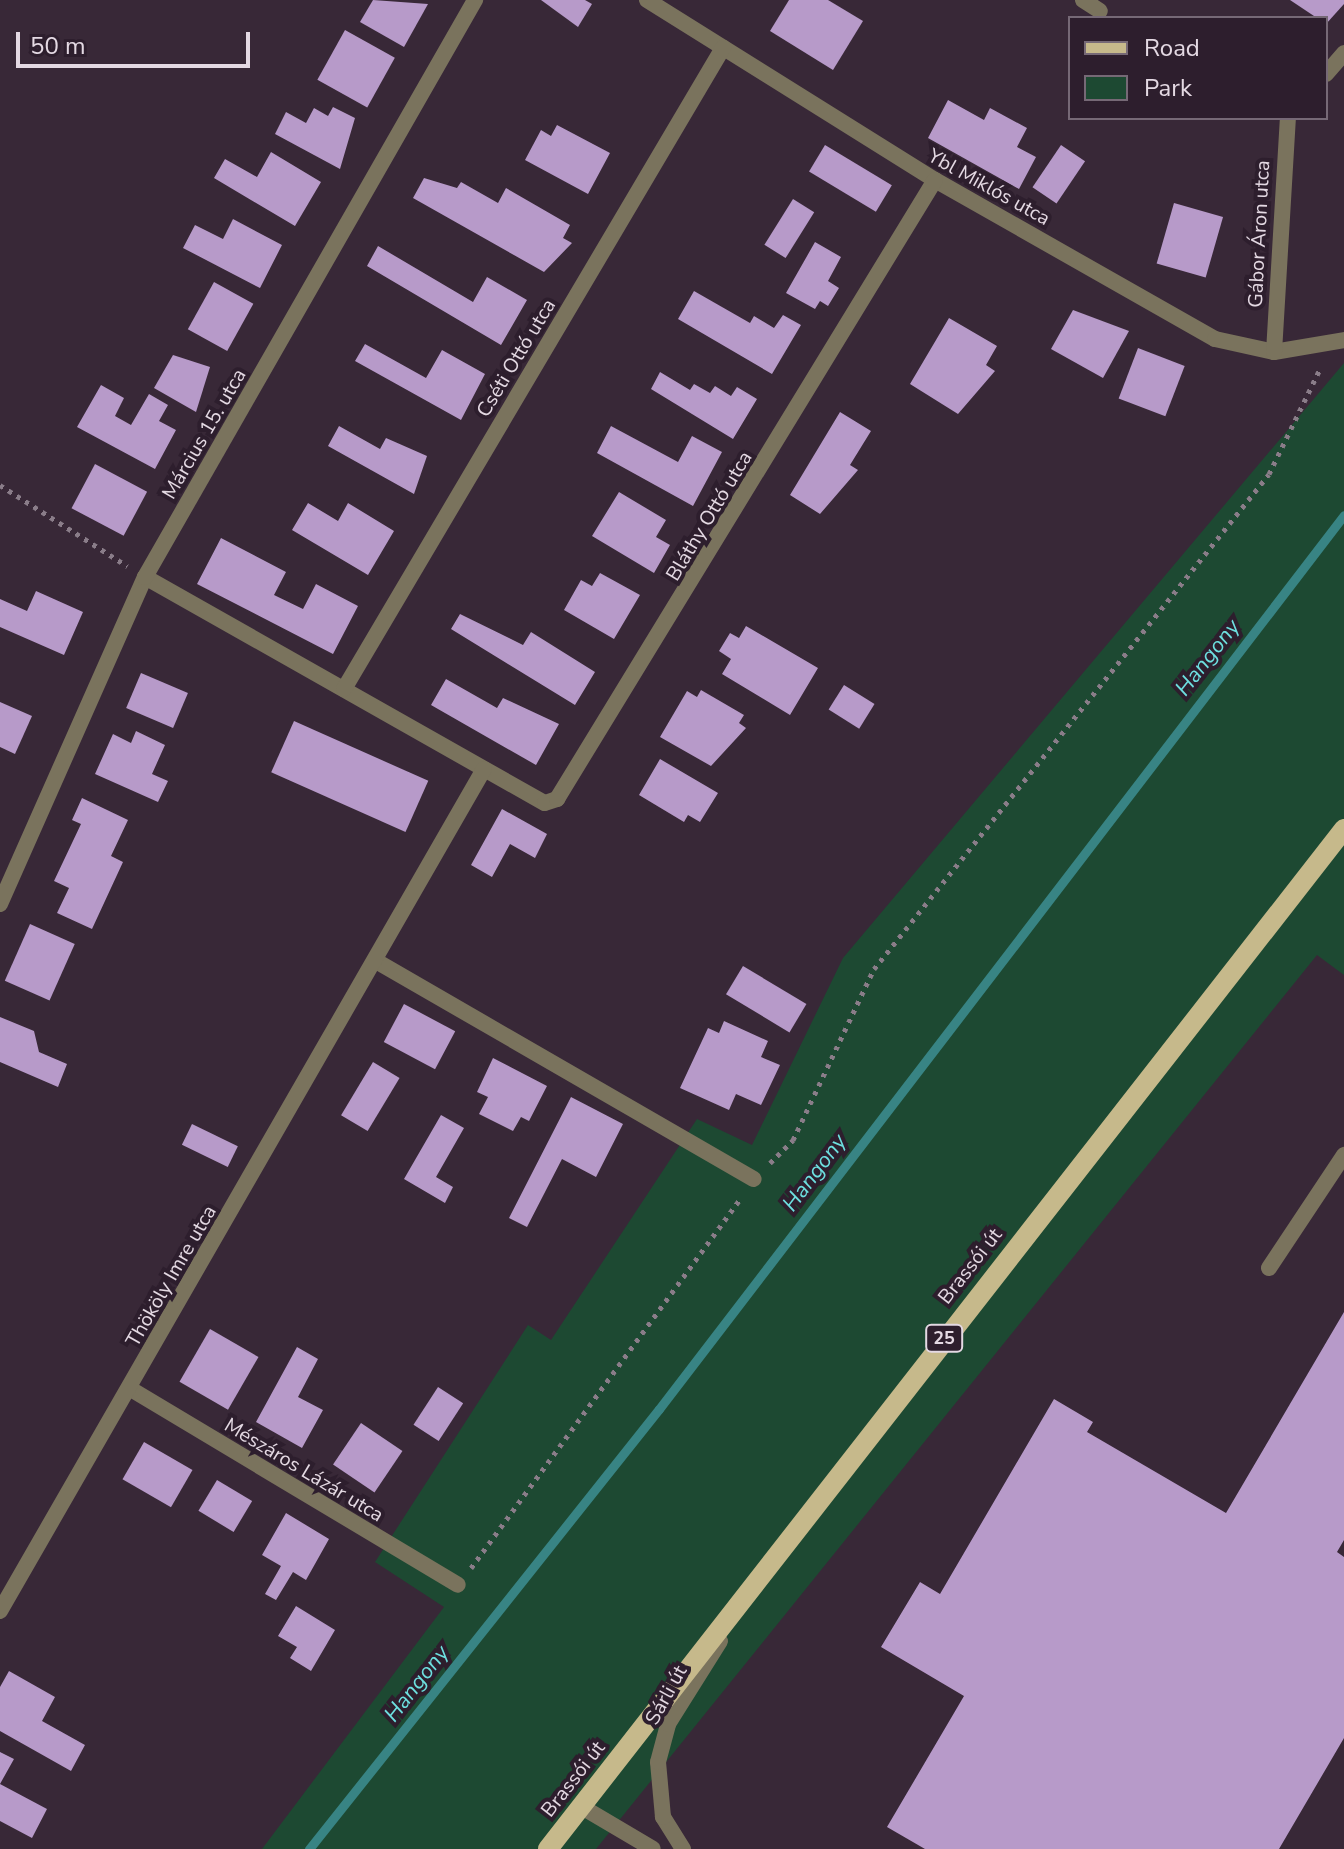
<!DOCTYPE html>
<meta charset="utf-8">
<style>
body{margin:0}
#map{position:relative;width:1344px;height:1849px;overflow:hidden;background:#382837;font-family:"Nunito Sans",sans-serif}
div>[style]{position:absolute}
.green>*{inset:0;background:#1d4932}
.stream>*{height:9px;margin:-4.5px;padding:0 4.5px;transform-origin:4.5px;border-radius:4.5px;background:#388484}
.building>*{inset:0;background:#b79ac9;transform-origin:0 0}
.path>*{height:5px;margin-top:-2.5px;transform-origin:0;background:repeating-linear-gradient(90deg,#8a7d89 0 4px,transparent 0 10px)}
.minor>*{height:16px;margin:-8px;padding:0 8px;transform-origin:8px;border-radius:8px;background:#7a735d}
.primary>*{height:20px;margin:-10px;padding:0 10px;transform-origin:10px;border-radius:10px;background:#c6b98b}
span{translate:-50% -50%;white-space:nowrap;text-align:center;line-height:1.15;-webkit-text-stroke:8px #2d1e2d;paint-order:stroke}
.shield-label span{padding:2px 6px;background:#2d1e2d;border:2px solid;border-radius:6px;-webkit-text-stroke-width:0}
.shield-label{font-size:18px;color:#e4d9e3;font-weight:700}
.street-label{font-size:20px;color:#e4d9e3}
.water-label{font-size:22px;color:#6ddfdf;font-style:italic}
.legend{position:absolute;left:1068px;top:16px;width:260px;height:104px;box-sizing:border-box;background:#2d1e2d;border:2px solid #766976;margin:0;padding:10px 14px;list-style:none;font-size:24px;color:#e4d9e3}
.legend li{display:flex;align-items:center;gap:16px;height:40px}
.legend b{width:40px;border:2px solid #766976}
.scale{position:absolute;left:16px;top:32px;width:234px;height:36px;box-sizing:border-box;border:4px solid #e4d9e3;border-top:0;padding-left:10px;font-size:24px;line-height:28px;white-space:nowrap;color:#e4d9e3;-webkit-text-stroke:6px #2d1e2d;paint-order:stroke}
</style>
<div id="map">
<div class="green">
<div style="clip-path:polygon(1344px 363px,1344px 975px,1317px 955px,596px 1849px,262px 1849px,444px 1607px,375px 1562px,528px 1325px,551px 1340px,697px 1119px,752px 1145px,843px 958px)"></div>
</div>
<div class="stream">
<div style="left:309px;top:1849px;width:562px;rotate:-51.5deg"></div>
<div style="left:659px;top:1409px;width:1126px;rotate:-52.54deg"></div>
</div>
<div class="building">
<div style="clip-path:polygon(373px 0,428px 4px,404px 47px,360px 22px)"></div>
<div style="clip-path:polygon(541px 0,585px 0,592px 4px,578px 27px)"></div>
<div style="clip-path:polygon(789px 0,828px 0,863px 21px,833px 70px,770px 31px)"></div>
<div style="clip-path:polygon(1290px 0,1344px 0,1344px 4px,1326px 24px)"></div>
<div style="left:345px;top:30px;width:57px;height:57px;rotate:29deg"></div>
<div style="clip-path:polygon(948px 100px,984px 120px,990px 108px,1027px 128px,1017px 147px,1036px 157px,1019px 189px,928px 138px)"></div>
<div style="clip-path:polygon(333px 107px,355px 118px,340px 169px,275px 134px,286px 112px,306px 123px,314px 108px,328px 116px)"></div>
<div style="clip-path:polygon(557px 125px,610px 153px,588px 194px,525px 160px,541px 130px,551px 136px)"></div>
<div style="left:825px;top:145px;width:78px;height:31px;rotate:31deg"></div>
<div style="left:1061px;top:145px;width:29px;height:51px;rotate:34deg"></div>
<div style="clip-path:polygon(271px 152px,321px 182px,295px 226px,214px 178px,225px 159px,257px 177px)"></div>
<div style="clip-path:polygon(424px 178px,457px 188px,461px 182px,498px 203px,506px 188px,570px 225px,563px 238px,572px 243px,544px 272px,413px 198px)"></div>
<div style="left:793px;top:199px;width:25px;height:54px;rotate:32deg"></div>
<div style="left:1174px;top:203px;width:51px;height:63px;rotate:16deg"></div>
<div style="clip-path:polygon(233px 219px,282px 245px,260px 288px,183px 248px,195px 225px,223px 239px)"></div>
<div style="clip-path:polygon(815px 242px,841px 257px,828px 281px,839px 288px,828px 306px,820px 301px,815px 309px,786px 293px)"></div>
<div style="clip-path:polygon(378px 246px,473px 302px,487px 277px,527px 300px,501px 345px,367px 266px)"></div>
<div style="left:214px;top:282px;width:45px;height:54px;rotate:29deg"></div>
<div style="clip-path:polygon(694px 291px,750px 323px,754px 316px,774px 328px,783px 315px,801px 325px,772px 374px,678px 319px)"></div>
<div style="clip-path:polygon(1073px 310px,1129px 331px,1103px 378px,1051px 349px)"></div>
<div style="clip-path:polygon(949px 318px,997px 346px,986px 365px,995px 371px,958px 414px,910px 384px)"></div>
<div style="clip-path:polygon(365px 344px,426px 378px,442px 350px,485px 374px,461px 420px,355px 361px)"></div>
<div style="left:1138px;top:348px;width:50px;height:54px;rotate:21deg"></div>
<div style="clip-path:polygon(173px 355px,210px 367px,196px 412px,154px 388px)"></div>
<div style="clip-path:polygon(660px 372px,690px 390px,694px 384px,710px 393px,715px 386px,731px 396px,737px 387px,757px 399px,733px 439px,651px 389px)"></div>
<div style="clip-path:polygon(101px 385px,124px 398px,115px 416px,131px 425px,149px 394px,168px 405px,159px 421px,176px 430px,155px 469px,77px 427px)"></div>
<div style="clip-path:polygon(840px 412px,871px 431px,850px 465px,858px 470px,820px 514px,790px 495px)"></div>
<div style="clip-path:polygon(339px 426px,380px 449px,386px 438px,427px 456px,414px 494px,328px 446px)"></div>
<div style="clip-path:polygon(611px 426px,678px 462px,692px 436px,722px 452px,693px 506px,597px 453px)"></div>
<div style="left:95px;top:464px;width:59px;height:50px;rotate:28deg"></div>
<div style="clip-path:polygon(619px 492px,666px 520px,656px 537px,670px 545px,654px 573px,592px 536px)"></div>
<div style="clip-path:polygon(308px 503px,338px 521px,348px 503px,394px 531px,368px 575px,292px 530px)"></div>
<div style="clip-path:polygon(221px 538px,286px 572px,274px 595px,303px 609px,316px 584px,358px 606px,333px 654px,197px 584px)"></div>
<div style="clip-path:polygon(600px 573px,640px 595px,614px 639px,564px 610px,581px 580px,592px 586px)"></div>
<div style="clip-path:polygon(36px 591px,83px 612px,64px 655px,0 627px,0 599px,27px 611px)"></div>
<div style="clip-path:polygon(460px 614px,523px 645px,531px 632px,595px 672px,575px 705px,451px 629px)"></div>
<div style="clip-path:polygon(746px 626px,818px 668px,790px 715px,722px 674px,731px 659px,719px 651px,730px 633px,739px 638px)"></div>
<div style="left:141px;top:673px;width:51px;height:38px;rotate:23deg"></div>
<div style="clip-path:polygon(446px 679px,497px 708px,503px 698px,559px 724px,536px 765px,431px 705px)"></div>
<div style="left:844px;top:685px;width:36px;height:29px;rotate:32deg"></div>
<div style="clip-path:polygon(701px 690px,744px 715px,739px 723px,746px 728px,711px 766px,660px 737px,687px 691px,697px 697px)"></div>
<div style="clip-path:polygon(0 702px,32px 716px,15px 754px,0 747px)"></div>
<div style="left:294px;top:721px;width:147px;height:56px;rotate:24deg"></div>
<div style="clip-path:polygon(136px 731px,165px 745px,152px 774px,168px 781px,158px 802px,95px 774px,113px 734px,131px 743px)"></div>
<div style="clip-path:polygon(660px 759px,718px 793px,700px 822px,688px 815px,684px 822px,639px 795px)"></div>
<div style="clip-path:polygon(82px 798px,128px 820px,111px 856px,123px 862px,92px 929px,57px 913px,69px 888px,54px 881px,81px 824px,72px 820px)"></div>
<div style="clip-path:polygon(502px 809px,547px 834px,535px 858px,510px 844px,492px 877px,471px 865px)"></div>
<div style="left:30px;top:924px;width:49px;height:62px;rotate:24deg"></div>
<div style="left:743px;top:966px;width:74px;height:33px;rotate:31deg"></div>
<div style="left:404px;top:1004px;width:58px;height:43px;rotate:28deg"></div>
<div style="clip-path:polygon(0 1017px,34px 1031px,39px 1052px,67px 1064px,58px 1087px,0 1062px)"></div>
<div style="clip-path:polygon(724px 1021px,768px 1041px,761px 1057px,780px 1065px,761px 1105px,736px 1094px,729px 1110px,680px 1088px,708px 1028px,719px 1033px)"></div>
<div style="clip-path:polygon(493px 1058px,547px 1086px,529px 1121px,521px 1117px,513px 1131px,479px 1114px,488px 1097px,477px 1092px)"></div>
<div style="left:373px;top:1062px;width:31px;height:62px;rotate:31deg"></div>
<div style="clip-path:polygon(571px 1097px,623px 1124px,596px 1177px,562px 1159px,527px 1227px,509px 1218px)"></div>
<div style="clip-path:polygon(441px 1115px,464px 1128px,436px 1177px,453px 1187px,445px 1203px,404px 1179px)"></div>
<div style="left:192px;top:1124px;width:51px;height:23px;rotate:26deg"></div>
<div style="clip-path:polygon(1344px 1312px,1344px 1540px,1337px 1552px,1344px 1557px,1344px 1738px,1279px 1849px,925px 1849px,887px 1827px,964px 1696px,881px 1647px,920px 1582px,940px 1594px,1054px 1399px,1093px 1422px,1087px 1432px,1226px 1513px)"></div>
<div style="left:210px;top:1329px;width:56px;height:61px;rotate:30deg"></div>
<div style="clip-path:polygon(297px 1347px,318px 1359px,298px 1397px,323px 1410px,302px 1448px,256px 1422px)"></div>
<div style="left:438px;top:1387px;width:30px;height:45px;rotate:33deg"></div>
<div style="left:361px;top:1423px;width:50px;height:50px;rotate:34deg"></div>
<div style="left:144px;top:1442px;width:56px;height:43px;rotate:30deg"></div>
<div style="left:217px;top:1480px;width:41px;height:36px;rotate:31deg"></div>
<div style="clip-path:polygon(286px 1513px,329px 1539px,306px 1580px,293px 1572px,276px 1600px,265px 1594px,281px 1566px,262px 1555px)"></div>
<div style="clip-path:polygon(296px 1606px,335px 1630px,311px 1671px,290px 1658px,297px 1647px,278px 1636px)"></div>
<div style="clip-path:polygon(9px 1671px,55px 1697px,42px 1721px,85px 1745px,71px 1771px,0 1731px,0 1687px)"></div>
<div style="clip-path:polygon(0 1752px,14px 1759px,0 1784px,47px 1809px,32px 1838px,0 1821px)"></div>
</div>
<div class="path">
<div style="left:0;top:485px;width:151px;rotate:32.5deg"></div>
<div style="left:770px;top:1163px;width:33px;rotate:-45deg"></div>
<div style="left:793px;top:1140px;width:189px;rotate:-64.7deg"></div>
<div style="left:874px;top:969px;width:633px;rotate:-51.41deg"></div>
<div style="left:1269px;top:474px;width:119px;rotate:-64.1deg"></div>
<div style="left:471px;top:1568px;width:458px;rotate:-53.9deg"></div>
</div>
<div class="minor">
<div style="left:647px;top:0;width:340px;rotate:32deg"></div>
<div style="left:935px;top:180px;width:322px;rotate:29.6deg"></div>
<div style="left:1215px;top:339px;width:60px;rotate:12.4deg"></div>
<div style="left:1274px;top:352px;width:71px;rotate:-9.7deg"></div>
<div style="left:1083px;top:0;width:20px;rotate:33deg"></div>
<div style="left:1326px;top:74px;width:28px;rotate:-49deg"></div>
<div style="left:1274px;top:352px;width:234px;rotate:-86.6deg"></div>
<div style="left:145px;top:577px;width:459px;rotate:29.5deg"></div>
<div style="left:545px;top:803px;width:13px;rotate:-18deg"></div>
<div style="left:557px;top:799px;width:725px;rotate:-58.59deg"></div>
<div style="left:344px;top:689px;width:745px;rotate:-59.41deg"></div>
<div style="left:0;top:904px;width:358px;rotate:-66.1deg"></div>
<div style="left:145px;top:577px;width:665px;rotate:-60.23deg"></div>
<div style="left:376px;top:961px;width:436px;rotate:30deg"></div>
<div style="left:1269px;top:1268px;width:136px;rotate:-56.4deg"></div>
<div style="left:129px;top:1388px;width:383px;rotate:30.9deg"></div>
<div style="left:0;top:1611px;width:971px;rotate:-60.11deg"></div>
<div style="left:582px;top:1807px;width:82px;rotate:30.6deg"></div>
<div style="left:683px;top:1849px;width:38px;rotate:-122deg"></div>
<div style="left:663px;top:1817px;width:55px;rotate:-95.2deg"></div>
<div style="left:658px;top:1762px;width:39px;rotate:-75deg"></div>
<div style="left:668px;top:1724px;width:98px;rotate:-57.9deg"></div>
</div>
<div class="primary">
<div style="left:548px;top:1849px;width:1294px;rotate:-52.03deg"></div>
</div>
<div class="shield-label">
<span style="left:944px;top:1338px">25</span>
</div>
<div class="street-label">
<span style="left:989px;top:187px;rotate:29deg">Ybl Miklós utca</span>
<span style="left:1259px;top:234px;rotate:-87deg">Gábor Áron utca</span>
<span style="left:516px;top:358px;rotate:-59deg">Cséti Ottó utca</span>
<span style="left:204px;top:434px;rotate:-60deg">Március 15. utca</span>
<span style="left:709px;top:516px;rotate:-59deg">Bláthy Ottó utca</span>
<span style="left:970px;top:1266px;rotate:-52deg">Brassói út</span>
<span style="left:171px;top:1276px;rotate:-60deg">Thököly Imre utca</span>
<span style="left:304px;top:1470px;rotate:31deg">Mészáros Lázár utca</span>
<span style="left:666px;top:1695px;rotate:-61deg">Sárli út</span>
<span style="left:573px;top:1779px;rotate:-52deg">Brassói út</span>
</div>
<div class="water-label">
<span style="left:1208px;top:658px;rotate:-52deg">Hangony</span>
<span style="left:815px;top:1173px;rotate:-53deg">Hangony</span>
<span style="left:417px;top:1684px;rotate:-52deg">Hangony</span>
</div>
<ul class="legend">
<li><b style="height:10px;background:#c6b98b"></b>Road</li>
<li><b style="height:22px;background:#1d4932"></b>Park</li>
</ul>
<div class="scale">50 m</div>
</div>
